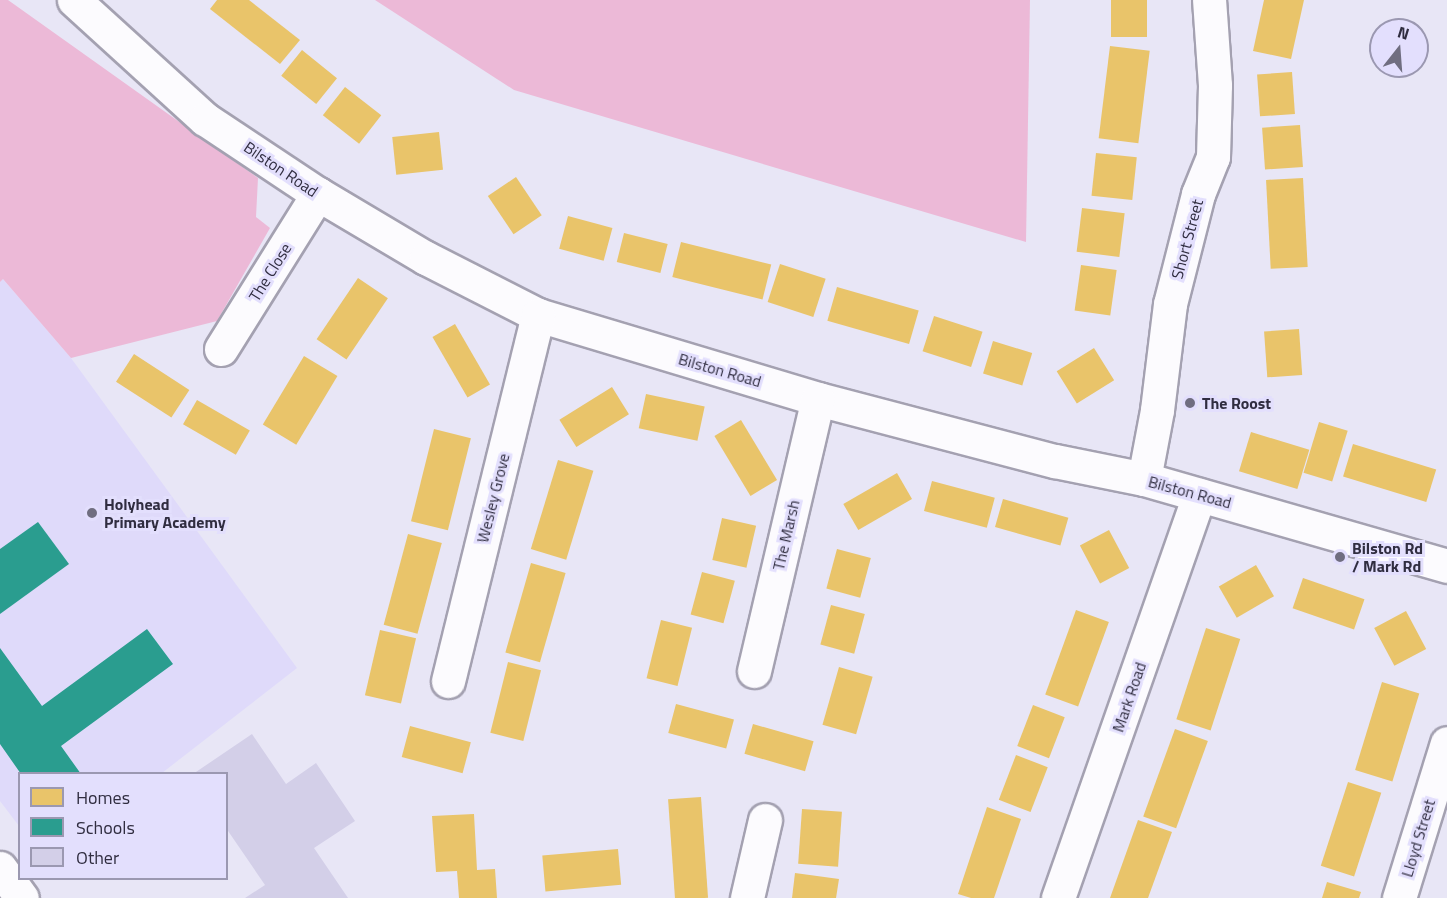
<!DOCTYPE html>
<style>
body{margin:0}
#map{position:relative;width:1447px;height:898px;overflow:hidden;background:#e8e6f6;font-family:"Titillium Web",sans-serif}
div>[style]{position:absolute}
.built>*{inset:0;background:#dfdafa}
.green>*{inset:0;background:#ecb9d7}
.homes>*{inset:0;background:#e9c46a;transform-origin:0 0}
.schools>*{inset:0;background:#2a9d8f}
.building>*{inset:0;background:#d3cfe8}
.roads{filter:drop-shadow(2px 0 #a4a1b1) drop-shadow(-2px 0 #a4a1b1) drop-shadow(0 2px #a4a1b1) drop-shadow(0 -2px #a4a1b1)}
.minor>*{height:33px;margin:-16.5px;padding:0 16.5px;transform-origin:16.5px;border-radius:16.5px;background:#fcfbfe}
.tertiary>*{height:33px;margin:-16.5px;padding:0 16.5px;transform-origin:16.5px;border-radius:16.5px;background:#fcfbfe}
.dots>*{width:16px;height:16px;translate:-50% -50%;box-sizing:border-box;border:3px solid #e3dffd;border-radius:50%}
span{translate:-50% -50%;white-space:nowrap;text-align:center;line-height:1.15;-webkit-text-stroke:6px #e3dffd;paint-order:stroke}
.street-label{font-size:16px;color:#302d40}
.poi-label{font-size:16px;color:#302d40;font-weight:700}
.left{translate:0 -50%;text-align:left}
.legend{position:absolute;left:18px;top:772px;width:210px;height:108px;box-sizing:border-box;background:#e3dffd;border:2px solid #9b98b1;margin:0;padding:8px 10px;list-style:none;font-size:18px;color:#302d40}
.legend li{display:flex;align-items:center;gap:12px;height:30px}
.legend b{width:30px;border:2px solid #9b98b1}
.north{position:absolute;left:1369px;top:18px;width:60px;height:60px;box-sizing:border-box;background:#e3dffd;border:2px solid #9b98b1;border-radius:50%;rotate:17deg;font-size:16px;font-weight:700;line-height:24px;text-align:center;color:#302d40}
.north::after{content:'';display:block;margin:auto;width:21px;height:27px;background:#706e80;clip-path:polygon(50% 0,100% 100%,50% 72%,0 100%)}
</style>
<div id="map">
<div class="built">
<div style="clip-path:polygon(3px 279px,71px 358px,297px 668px,162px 773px,20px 774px,19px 826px,0 801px,0 282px)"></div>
</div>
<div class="green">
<div style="clip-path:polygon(0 0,8px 0,258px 178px,256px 217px,270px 228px,217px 321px,71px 358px,3px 279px,0 282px)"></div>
<div style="clip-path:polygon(375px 0,1030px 0,1026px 242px,514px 90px)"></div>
</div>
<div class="homes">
<div style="clip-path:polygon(217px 0,249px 0,300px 40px,280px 64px,210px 9px)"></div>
<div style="left:1111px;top:0;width:36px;height:37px"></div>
<div style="clip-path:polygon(1264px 0,1304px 0,1291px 59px,1253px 51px)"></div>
<div style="left:1110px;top:46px;width:40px;height:93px;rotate:7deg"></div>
<div style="left:302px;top:50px;width:45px;height:33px;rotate:39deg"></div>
<div style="left:1292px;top:72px;width:42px;height:35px;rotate:86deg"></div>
<div style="left:345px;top:87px;width:46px;height:36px;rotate:38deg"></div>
<div style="left:1300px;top:125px;width:42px;height:38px;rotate:86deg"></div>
<div style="left:439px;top:132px;width:38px;height:47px;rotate:84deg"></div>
<div style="left:1096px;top:153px;width:41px;height:43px;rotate:6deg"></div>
<div style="left:516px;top:177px;width:46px;height:34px;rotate:56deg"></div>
<div style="left:1303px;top:178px;width:89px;height:37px;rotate:87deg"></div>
<div style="left:1082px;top:208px;width:43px;height:44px;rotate:7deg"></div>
<div style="left:568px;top:216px;width:46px;height:34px;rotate:15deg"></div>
<div style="left:624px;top:233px;width:45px;height:30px;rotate:14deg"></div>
<div style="left:681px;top:242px;width:93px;height:36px;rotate:14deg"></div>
<div style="left:780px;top:264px;width:48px;height:40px;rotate:18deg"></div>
<div style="left:1081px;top:265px;width:36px;height:46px;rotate:8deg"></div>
<div style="left:358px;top:278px;width:36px;height:74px;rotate:34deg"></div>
<div style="left:837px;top:287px;width:85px;height:35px;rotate:16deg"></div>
<div style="left:934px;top:316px;width:51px;height:37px;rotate:18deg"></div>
<div style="left:455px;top:324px;width:70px;height:26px;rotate:60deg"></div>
<div style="left:1299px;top:329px;width:46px;height:35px;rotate:86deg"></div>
<div style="left:993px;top:341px;width:41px;height:34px;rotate:17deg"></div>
<div style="left:1094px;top:348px;width:38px;height:44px;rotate:58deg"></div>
<div style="left:134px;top:354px;width:66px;height:33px;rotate:33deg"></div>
<div style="left:304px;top:356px;width:39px;height:80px;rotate:31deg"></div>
<div style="left:612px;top:387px;width:32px;height:62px;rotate:58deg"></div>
<div style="left:646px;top:394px;width:60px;height:35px;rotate:12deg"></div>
<div style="left:197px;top:400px;width:61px;height:28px;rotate:30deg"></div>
<div style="left:741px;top:420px;width:70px;height:31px;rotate:59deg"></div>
<div style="left:1319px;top:422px;width:30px;height:53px;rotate:17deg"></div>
<div style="left:434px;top:429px;width:38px;height:95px;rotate:14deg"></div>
<div style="left:1251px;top:432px;width:61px;height:41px;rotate:17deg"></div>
<div style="left:1353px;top:444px;width:87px;height:34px;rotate:17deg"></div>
<div style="left:558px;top:460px;width:37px;height:93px;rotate:17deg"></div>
<div style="left:897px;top:473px;width:30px;height:62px;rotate:60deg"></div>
<div style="left:932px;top:481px;width:65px;height:31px;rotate:15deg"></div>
<div style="left:1003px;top:499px;width:68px;height:29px;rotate:16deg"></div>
<div style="left:722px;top:518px;width:35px;height:43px;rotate:13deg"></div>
<div style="left:1109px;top:530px;width:43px;height:33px;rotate:62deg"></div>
<div style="left:408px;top:534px;width:35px;height:94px;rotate:15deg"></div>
<div style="left:837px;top:549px;width:35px;height:41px;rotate:15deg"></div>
<div style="left:531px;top:563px;width:36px;height:93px;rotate:16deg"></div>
<div style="left:1256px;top:565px;width:36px;height:43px;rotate:60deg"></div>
<div style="left:702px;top:572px;width:34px;height:44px;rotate:15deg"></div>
<div style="left:1303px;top:578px;width:65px;height:32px;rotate:19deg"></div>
<div style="left:831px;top:605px;width:35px;height:41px;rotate:15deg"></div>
<div style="left:1076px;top:610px;width:35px;height:90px;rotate:20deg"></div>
<div style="left:1406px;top:611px;width:43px;height:36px;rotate:62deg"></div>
<div style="left:661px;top:620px;width:32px;height:60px;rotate:14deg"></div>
<div style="left:1206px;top:628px;width:36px;height:96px;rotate:18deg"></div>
<div style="left:380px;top:630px;width:37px;height:67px;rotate:13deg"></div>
<div style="left:508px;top:662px;width:34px;height:73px;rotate:14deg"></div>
<div style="left:839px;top:667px;width:35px;height:60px;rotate:16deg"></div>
<div style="left:1382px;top:682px;width:39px;height:92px;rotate:17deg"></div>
<div style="left:676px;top:704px;width:60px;height:30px;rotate:15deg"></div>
<div style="left:1033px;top:705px;width:34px;height:44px;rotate:21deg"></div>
<div style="left:753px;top:724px;width:63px;height:31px;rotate:16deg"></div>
<div style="left:410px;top:726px;width:63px;height:32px;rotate:15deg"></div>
<div style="left:1175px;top:729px;width:35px;height:93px;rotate:20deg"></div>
<div style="left:1016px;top:755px;width:34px;height:48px;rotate:21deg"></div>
<div style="left:1348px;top:782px;width:35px;height:88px;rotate:18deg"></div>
<div style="left:701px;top:797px;width:101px;height:33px;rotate:86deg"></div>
<div style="clip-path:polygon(987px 807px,1021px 819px,994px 898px,971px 898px,958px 894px)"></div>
<div style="left:802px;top:809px;width:40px;height:55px;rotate:4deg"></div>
<div style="clip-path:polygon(474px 814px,477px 870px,495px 869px,497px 898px,459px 898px,457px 871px,436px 872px,432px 816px)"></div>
<div style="clip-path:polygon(1138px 820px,1172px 832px,1148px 898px,1110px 898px)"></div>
<div style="left:618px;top:849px;width:36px;height:76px;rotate:85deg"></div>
<div style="clip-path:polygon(795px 873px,839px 879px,836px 898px,792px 898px)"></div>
<div style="clip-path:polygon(1327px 882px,1361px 892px,1359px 898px,1322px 898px)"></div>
</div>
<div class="schools">
<div style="clip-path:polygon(38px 522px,69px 564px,0 614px,0 549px)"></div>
<div style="clip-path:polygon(147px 629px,173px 664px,61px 746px,81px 774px,21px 774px,0 744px,0 648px,42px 706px)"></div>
</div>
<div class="building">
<div style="clip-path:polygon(252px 734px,286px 784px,316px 763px,355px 821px,314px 848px,348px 898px,245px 898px,265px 885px,226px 828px,226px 774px,193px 774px)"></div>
</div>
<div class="roads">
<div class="minor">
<div style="left:74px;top:0;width:177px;rotate:42.3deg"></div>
<div style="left:205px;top:119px;width:136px;rotate:33.6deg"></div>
<div style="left:318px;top:194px;width:126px;rotate:30.7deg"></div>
<div style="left:426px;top:258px;width:126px;rotate:27deg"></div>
<div style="left:538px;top:315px;width:292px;rotate:16.7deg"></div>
<div style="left:818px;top:399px;width:245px;rotate:14.7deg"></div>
<div style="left:1055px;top:461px;width:91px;rotate:11.4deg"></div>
<div style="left:1144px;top:479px;width:315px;rotate:16deg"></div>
<div style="left:221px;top:349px;width:183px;rotate:-58deg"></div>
<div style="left:1144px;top:479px;width:70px;rotate:-79.3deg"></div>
<div style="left:1157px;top:410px;width:107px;rotate:-83deg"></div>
<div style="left:1170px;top:304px;width:114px;rotate:-75.7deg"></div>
<div style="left:1198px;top:194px;width:40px;rotate:-68deg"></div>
<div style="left:1213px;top:157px;width:72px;rotate:-88.4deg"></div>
<div style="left:1215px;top:85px;width:85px;rotate:-94deg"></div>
<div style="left:754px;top:671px;width:279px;rotate:-76.8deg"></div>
<div style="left:448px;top:681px;width:377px;rotate:-76.2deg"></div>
<div style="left:747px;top:898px;width:80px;rotate:-77deg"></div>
<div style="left:1058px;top:898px;width:427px;rotate:-70.7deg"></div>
<div style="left:1399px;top:898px;width:162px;rotate:-72.8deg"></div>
</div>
<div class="tertiary">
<div style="left:0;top:868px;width:37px;rotate:54deg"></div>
</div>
</div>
<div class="dots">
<div style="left:1190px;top:403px;background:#706e80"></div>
<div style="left:92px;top:513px;background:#706e80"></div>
<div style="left:1340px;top:557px;background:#706e80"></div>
</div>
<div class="street-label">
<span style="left:281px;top:169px;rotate:34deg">Bilston Road</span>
<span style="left:1187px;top:239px;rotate:-75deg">Short Street</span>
<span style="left:270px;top:272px;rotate:-58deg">The Close</span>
<span style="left:720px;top:370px;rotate:16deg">Bilston Road</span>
<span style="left:1190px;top:492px;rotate:15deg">Bilston Road</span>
<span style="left:493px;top:498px;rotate:-76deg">Wesley Grove</span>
<span style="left:786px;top:535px;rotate:-77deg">The Marsh</span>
<span style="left:1129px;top:697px;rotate:-71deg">Mark Road</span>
<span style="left:1418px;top:838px;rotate:-73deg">Lloyd Street</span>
</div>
<div class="poi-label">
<span class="left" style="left:1202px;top:403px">The Roost</span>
<span class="left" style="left:104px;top:513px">Holyhead<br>Primary Academy</span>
<span class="left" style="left:1352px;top:557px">Bilston Rd<br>/ Mark Rd</span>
</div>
<ul class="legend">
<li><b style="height:16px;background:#e9c46a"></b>Homes</li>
<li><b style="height:16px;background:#2a9d8f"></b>Schools</li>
<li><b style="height:16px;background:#d3cfe8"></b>Other</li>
</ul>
<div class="north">N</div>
</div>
